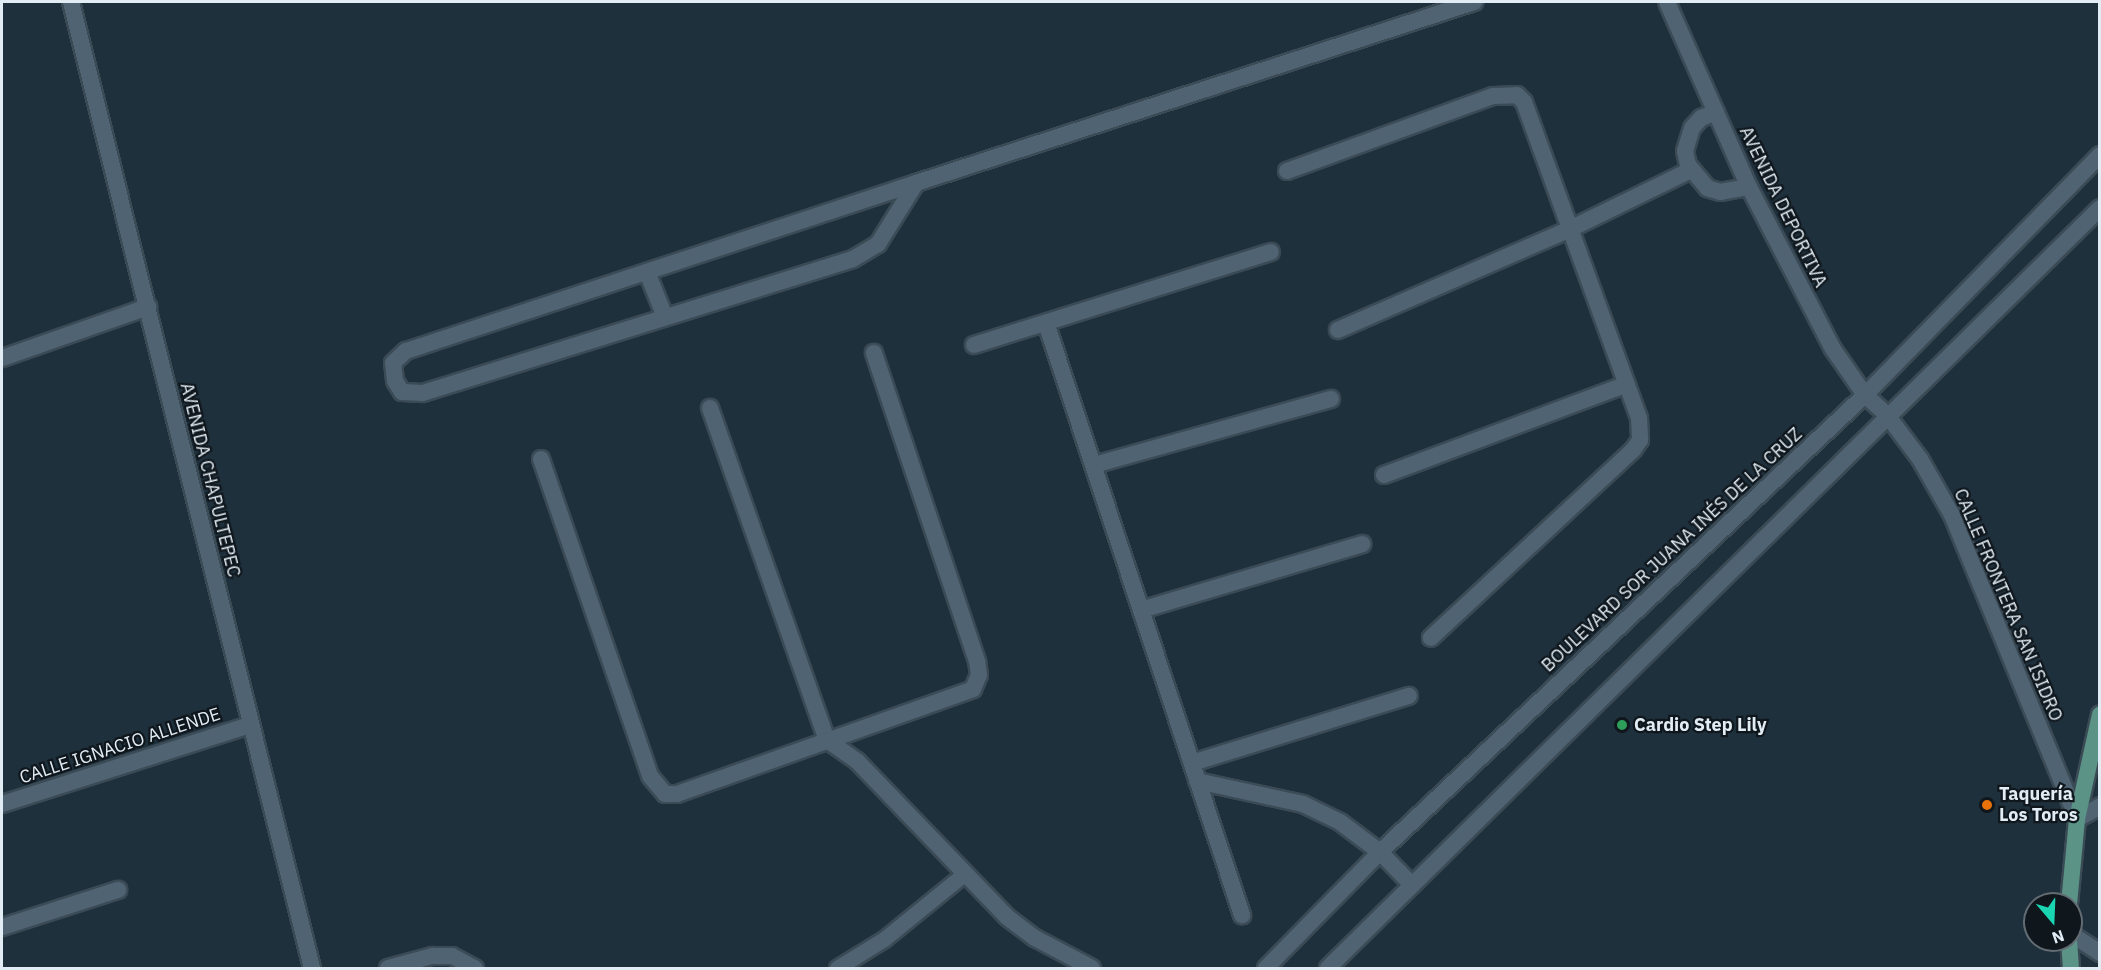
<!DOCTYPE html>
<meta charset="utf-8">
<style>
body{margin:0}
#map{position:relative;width:2101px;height:970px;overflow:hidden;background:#1f303d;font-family:"IBM Plex Sans",sans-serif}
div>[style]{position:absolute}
.roads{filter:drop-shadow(2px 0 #3b4b56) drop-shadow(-2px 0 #3b4b56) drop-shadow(0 2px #3b4b56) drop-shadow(0 -2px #3b4b56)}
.service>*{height:15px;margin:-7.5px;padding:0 7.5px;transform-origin:7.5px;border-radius:7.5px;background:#506372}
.minor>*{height:16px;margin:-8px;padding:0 8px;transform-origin:8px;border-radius:8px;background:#506372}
.secondary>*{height:16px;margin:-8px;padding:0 8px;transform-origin:8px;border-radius:8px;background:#506372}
.primary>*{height:16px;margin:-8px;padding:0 8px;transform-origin:8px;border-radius:8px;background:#5b9486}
.dots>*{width:16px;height:16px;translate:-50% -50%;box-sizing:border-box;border:3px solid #0f171d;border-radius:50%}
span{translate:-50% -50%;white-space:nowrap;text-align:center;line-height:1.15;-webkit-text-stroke:4.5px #0f171d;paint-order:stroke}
.street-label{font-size:18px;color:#e1ecf5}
.poi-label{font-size:18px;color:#e1ecf5;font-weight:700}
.left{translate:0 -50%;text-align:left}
.frame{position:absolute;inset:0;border:3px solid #e1ecf5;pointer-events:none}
.north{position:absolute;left:2023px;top:892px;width:60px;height:60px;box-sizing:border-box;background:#0f171d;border:2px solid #636c73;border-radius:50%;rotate:161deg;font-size:16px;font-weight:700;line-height:24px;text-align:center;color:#e1ecf5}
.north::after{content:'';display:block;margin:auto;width:21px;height:27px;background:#19d5b2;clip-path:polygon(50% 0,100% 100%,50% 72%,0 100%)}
</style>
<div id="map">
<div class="roads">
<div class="service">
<div style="left:837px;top:968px;width:55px;rotate:-31.7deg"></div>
<div style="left:884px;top:939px;width:103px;rotate:-39.1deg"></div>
</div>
<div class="minor">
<div style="left:71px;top:2px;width:996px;rotate:75.99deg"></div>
<div style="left:1667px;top:2px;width:202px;rotate:66.1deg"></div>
<div style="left:1749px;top:187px;width:182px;rotate:62.6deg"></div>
<div style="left:1833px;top:349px;width:56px;rotate:55.2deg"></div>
<div style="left:1865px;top:395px;width:30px;rotate:42deg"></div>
<div style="left:1887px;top:415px;width:55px;rotate:53.1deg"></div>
<div style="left:1920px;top:459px;width:64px;rotate:60.3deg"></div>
<div style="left:1952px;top:515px;width:329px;rotate:67.6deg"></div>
<div style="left:2077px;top:819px;width:26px;rotate:-29deg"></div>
<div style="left:1716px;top:112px;width:16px;rotate:158deg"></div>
<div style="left:1701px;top:118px;width:13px;rotate:132deg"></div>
<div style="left:1692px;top:128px;width:24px;rotate:107deg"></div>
<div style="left:1685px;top:151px;width:14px;rotate:78deg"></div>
<div style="left:1688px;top:165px;width:30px;rotate:50deg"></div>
<div style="left:1707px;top:188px;width:14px;rotate:17deg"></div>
<div style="left:1720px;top:192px;width:29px;rotate:-10deg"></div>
<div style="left:1287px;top:171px;width:219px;rotate:-20deg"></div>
<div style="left:1493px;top:96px;width:24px;rotate:-2deg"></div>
<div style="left:1517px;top:95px;width:10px;rotate:45deg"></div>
<div style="left:1524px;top:102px;width:336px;rotate:70deg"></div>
<div style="left:1639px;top:418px;width:22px;rotate:87deg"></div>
<div style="left:1640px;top:440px;width:12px;rotate:125deg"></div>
<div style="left:1633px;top:450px;width:276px;rotate:137.1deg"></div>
<div style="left:916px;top:183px;width:72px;rotate:121.9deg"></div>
<div style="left:878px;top:244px;width:29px;rotate:149deg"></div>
<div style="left:853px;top:259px;width:451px;rotate:162.7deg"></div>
<div style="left:422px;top:393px;width:20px;rotate:-177deg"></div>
<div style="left:402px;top:392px;width:13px;rotate:-122deg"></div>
<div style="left:395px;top:381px;width:18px;rotate:-96deg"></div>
<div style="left:393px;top:363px;width:18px;rotate:-43deg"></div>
<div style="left:406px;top:351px;width:537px;rotate:-18.23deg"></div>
<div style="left:916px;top:183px;width:587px;rotate:-17.97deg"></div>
<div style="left:647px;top:272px;width:48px;rotate:68.2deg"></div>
<div style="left:1046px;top:323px;width:624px;rotate:71.68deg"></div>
<div style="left:1338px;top:330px;width:253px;rotate:-23.5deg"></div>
<div style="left:1570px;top:229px;width:135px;rotate:-26deg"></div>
<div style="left:974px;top:345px;width:311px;rotate:-17.4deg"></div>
<div style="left:2px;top:358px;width:155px;rotate:-19.3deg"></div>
<div style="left:710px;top:408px;width:352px;rotate:70.6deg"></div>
<div style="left:827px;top:740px;width:37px;rotate:35deg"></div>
<div style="left:857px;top:761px;width:216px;rotate:46.1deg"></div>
<div style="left:1007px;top:917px;width:35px;rotate:37deg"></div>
<div style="left:1035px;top:938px;width:64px;rotate:27.8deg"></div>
<div style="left:541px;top:459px;width:335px;rotate:71deg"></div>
<div style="left:650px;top:776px;width:23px;rotate:50deg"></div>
<div style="left:665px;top:794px;width:12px"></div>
<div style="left:677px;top:794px;width:314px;rotate:-19.5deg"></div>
<div style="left:973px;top:689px;width:15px;rotate:-67deg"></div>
<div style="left:979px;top:675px;width:14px;rotate:-98deg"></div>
<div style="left:977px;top:661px;width:325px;rotate:-108.5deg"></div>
<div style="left:1094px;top:465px;width:246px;rotate:-15.6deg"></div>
<div style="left:1384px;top:475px;width:259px;rotate:-20.5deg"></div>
<div style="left:1141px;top:610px;width:231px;rotate:-16.6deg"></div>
<div style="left:1192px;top:763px;width:227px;rotate:-17.2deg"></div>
<div style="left:1197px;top:781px;width:108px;rotate:12.2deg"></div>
<div style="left:1303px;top:804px;width:41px;rotate:25.9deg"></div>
<div style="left:1340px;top:822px;width:50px;rotate:36.9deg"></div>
<div style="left:1380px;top:852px;width:46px;rotate:45.9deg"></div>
<div style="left:2px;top:804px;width:260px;rotate:-17.7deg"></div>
<div style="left:2px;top:927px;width:122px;rotate:-17.7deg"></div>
<div style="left:2071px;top:934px;width:35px;rotate:33deg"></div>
<div style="left:388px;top:968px;width:46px;rotate:-15.3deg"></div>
<div style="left:432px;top:956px;width:20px"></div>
<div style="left:452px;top:956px;width:26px;rotate:28deg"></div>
</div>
<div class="secondary">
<div style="left:1266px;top:968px;width:163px;rotate:-45.5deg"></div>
<div style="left:1380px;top:852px;width:666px;rotate:-43.3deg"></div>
<div style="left:1865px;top:395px;width:336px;rotate:-45.6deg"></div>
<div style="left:1328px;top:968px;width:1083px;rotate:-44.55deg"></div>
</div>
<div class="primary">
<div style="left:2069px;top:904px;width:85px;rotate:-84.6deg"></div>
<div style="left:2077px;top:819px;width:107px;rotate:-77.6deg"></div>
<div style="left:2069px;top:940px;width:28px;rotate:86deg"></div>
</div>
</div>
<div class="dots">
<div style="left:1622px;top:725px;background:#2e9e5b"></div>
<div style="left:1987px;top:805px;background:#e8710a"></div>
</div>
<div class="street-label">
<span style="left:1783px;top:207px;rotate:64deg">AVENIDA DEPORTIVA</span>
<span style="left:210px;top:480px;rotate:76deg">AVENIDA CHAPULTEPEC</span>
<span style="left:1672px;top:550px;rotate:-43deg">BOULEVARD SOR JUANA INÉS DE LA CRUZ</span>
<span style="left:2008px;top:605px;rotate:67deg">CALLE FRONTERA SAN ISIDRO</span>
<span style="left:120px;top:746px;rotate:-18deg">CALLE IGNACIO ALLENDE</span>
</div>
<div class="poi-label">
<span class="left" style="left:1634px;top:725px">Cardio Step Lily</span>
<span class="left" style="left:1999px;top:805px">Taquería<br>Los Toros</span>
</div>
<div class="frame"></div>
<div class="north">N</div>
</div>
